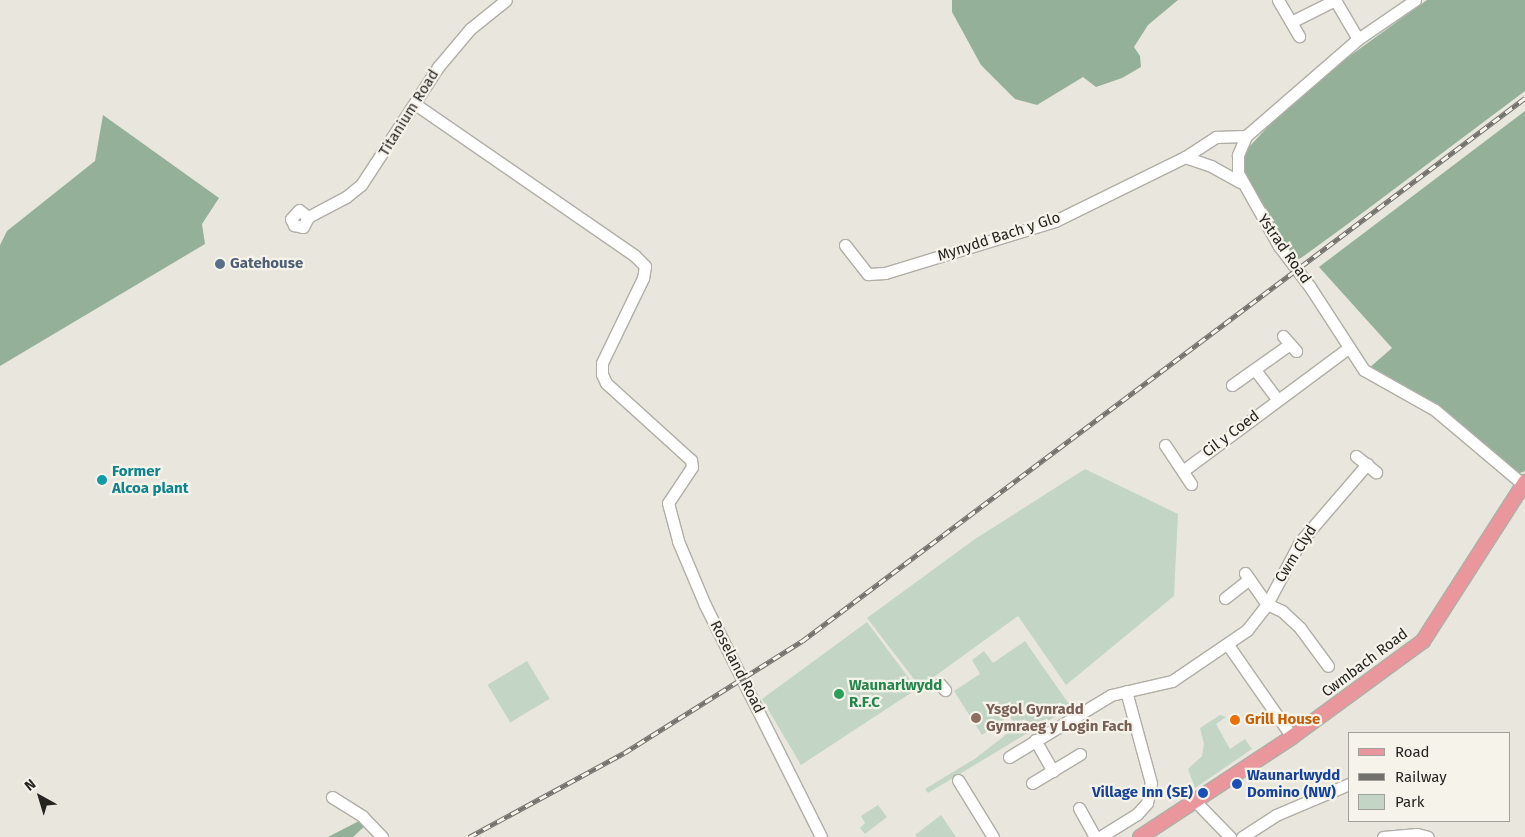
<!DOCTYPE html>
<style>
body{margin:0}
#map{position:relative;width:1525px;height:837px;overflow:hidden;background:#e8e6dd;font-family:"Fira Sans",sans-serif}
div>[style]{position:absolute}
.green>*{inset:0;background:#c3d6c6;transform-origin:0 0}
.forest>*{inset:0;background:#94b099}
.roads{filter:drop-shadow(1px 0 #b0aea6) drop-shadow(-1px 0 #b0aea6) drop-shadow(0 1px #b0aea6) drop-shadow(0 -1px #b0aea6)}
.minor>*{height:11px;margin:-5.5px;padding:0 5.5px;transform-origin:5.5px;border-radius:5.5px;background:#fff}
.major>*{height:14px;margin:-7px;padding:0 7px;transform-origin:7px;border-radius:7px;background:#e9979d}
.rail>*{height:4.5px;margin-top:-2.25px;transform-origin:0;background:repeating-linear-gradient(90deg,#f5f3ea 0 8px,#73716c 0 16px);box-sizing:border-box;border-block:1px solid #73716c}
.dots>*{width:14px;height:14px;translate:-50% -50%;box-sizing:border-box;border:2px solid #f5f3ea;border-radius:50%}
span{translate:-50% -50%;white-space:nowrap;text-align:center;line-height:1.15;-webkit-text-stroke:4.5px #f5f3ea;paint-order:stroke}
.street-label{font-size:15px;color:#252421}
.service-label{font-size:15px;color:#4e5e75;font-weight:700}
.left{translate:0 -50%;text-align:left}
.culture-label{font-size:15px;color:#0d838f;font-weight:700}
.leisure-label{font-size:15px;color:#27864d;font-weight:700}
.education-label{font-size:15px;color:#785e54;font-weight:700}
.food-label{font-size:15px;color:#c56008;font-weight:700}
.transit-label{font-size:15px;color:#164399;font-weight:700}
.right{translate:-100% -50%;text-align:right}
.legend{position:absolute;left:1348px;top:732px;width:162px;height:90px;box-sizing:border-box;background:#f5f3ea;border:1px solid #a2a09a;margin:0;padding:6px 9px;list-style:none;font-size:15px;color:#252421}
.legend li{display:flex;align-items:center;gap:10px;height:25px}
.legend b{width:25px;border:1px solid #a2a09a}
.north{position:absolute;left:15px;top:772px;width:50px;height:50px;-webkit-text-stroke:4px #f5f3ea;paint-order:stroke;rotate:321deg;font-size:14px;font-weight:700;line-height:20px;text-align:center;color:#252421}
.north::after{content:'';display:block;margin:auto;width:18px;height:22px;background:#252421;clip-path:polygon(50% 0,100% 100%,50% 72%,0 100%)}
</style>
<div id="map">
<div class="green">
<div style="clip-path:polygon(1085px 469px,1178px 514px,1174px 596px,1066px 685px,1018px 616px,920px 687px,867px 618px,975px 539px)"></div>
<div style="clip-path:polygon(867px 622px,917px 689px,801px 765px,762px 699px)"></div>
<div style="clip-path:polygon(1025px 641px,1071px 707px,928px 793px,925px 789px,976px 758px,1017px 726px,1009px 716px,982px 735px,954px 691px,980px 674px,972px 660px,984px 651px,993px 663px)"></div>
<div style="left:527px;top:661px;width:44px;height:46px;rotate:59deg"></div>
<div style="clip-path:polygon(1220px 715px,1226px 717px,1216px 724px,1230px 749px,1245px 739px,1252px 749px,1195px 788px,1188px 769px,1202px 756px,1204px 744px,1200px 728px)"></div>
<div style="clip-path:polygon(878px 805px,887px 817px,865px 834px,860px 828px,865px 823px,861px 816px)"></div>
<div style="clip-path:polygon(941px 815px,956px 837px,917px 837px,915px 835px)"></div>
</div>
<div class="forest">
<div style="clip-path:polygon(952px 0,1178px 0,1148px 25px,1134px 47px,1140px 56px,1141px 67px,1122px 78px,1096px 87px,1083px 77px,1037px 105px,1015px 99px,981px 65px,952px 12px)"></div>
<div style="clip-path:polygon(1427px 0,1525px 0,1525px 91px,1345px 226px,1301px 258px,1294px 260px,1245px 175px,1244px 157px,1249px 147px,1274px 120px,1347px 58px)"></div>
<div style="clip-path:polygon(1525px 111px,1525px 471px,1517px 474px,1435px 409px,1368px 369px,1392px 348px,1319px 267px)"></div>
<div style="clip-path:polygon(103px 115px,219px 198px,202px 224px,205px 244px,0 366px,0 245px,7px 231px,95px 161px)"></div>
<div style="clip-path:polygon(361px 820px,366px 825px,353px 837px,328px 837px)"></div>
</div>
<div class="roads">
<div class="minor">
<div style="left:1278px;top:0;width:42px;rotate:59.7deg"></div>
<div style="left:1335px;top:0;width:45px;rotate:59.5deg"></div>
<div style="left:1415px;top:0;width:69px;rotate:145.6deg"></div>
<div style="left:1358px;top:39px;width:148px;rotate:139.1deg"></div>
<div style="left:1246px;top:136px;width:21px;rotate:113deg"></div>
<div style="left:1238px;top:155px;width:18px;rotate:90deg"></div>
<div style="left:1238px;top:173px;width:84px;rotate:60.7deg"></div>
<div style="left:1279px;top:246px;width:51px;rotate:52.9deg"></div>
<div style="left:1310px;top:287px;width:99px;rotate:57deg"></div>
<div style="left:1364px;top:370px;width:81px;rotate:29.4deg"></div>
<div style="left:1435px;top:410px;width:118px;rotate:40.2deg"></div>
<div style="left:1291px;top:22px;width:49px;rotate:-26.6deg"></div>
<div style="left:415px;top:104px;width:267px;rotate:34.6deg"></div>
<div style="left:635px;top:256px;width:14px;rotate:45deg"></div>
<div style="left:645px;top:266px;width:12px;rotate:99deg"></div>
<div style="left:643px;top:278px;width:94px;rotate:115.8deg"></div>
<div style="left:602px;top:363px;width:11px;rotate:90deg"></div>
<div style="left:602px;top:374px;width:10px;rotate:66deg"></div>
<div style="left:606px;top:383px;width:115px;rotate:42.2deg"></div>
<div style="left:691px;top:460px;width:7px;rotate:82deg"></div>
<div style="left:692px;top:467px;width:43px;rotate:123.7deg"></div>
<div style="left:668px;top:503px;width:39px;rotate:75deg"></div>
<div style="left:678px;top:541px;width:69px;rotate:67.1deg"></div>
<div style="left:705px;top:605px;width:259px;rotate:63.4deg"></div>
<div style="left:1185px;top:157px;width:28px;rotate:19deg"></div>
<div style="left:1211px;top:166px;width:33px;rotate:29deg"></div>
<div style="left:308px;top:217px;width:11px;rotate:-142deg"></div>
<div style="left:299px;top:210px;width:12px;rotate:132deg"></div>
<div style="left:291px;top:219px;width:7px;rotate:63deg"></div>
<div style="left:294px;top:225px;width:9px;rotate:13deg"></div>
<div style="left:303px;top:227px;width:11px;rotate:-63deg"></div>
<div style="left:308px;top:217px;width:43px;rotate:-27.8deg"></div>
<div style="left:346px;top:197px;width:19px;rotate:-39deg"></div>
<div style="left:361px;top:185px;width:141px;rotate:-56.9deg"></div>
<div style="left:438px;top:67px;width:50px;rotate:-49.9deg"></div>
<div style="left:470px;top:29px;width:46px;rotate:-38.9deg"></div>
<div style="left:845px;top:245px;width:37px;rotate:52deg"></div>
<div style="left:868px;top:274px;width:17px;rotate:-3deg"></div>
<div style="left:885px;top:273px;width:178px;rotate:-17deg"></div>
<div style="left:1055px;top:221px;width:145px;rotate:-26.2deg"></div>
<div style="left:1185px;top:157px;width:37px;rotate:-33deg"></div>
<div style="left:1216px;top:137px;width:30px;rotate:-2deg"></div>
<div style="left:1283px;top:336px;width:20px;rotate:49deg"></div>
<div style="left:1256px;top:371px;width:35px;rotate:53deg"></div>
<div style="left:1232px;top:385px;width:71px;rotate:-35.3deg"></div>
<div style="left:1165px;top:445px;width:47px;rotate:56.3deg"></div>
<div style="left:1356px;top:456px;width:26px;rotate:39deg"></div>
<div style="left:1184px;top:470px;width:204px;rotate:-36.6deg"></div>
<div style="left:1245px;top:573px;width:38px;rotate:55deg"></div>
<div style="left:1267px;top:604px;width:17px;rotate:25deg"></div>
<div style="left:1282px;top:611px;width:25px;rotate:43deg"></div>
<div style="left:1300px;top:628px;width:47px;rotate:53.6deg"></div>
<div style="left:1225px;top:598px;width:29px;rotate:-38deg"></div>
<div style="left:1228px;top:645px;width:112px;rotate:55.2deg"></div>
<div style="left:940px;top:684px;width:8px;rotate:50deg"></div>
<div style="left:1035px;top:740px;width:36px;rotate:60deg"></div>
<div style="left:1009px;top:757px;width:119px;rotate:-31.3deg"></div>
<div style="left:1111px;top:695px;width:63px;rotate:-12.9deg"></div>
<div style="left:1172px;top:681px;width:91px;rotate:-34.2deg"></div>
<div style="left:1247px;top:630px;width:33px;rotate:-52deg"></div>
<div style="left:1267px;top:604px;width:70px;rotate:-62deg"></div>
<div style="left:1300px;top:542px;width:103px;rotate:-49.3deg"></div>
<div style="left:958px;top:780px;width:67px;rotate:58.4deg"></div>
<div style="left:1032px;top:783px;width:56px;rotate:-31.1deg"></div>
<div style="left:332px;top:797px;width:36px;rotate:32deg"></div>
<div style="left:362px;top:816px;width:29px;rotate:46deg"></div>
<div style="left:1196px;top:802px;width:49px;rotate:45.8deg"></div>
<div style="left:1079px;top:808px;width:33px;rotate:61deg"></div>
<div style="left:1100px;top:837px;width:44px;rotate:-31.9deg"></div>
<div style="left:1137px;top:814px;width:15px;rotate:-48deg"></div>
<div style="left:1147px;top:803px;width:20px;rotate:-79deg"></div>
<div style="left:1151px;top:783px;width:95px;rotate:-105.2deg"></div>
<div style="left:1242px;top:837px;width:40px;rotate:-32.9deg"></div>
<div style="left:1276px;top:815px;width:79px;rotate:-23deg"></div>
<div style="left:1383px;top:837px;width:34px;rotate:-5deg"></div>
<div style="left:1417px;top:834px;width:11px;rotate:15deg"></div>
</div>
<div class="major">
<div style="left:1140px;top:837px;width:182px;rotate:-33.3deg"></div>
<div style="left:1292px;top:737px;width:162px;rotate:-36.2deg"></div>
<div style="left:1423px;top:641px;width:189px;rotate:-57.3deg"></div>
</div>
</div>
<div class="rail">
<div style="left:469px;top:837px;width:176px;rotate:-28.5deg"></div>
<div style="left:624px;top:753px;width:210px;rotate:-32.2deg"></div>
<div style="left:802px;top:641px;width:904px;rotate:-36.91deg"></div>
</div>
<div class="dots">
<div style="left:220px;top:264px;background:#5c6f8a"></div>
<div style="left:102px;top:480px;background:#0f9aa8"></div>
<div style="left:839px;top:694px;background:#2e9e5b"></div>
<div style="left:976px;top:718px;background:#8d6e63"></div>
<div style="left:1235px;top:720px;background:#e8710a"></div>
<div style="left:1237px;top:784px;background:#1a4fb4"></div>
<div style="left:1203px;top:793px;background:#1a4fb4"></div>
</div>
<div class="street-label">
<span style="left:409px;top:113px;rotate:-58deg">Titanium Road</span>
<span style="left:999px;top:237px;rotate:-18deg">Mynydd Bach y Glo</span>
<span style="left:1284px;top:249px;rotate:55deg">Ystrad Road</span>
<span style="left:1231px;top:434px;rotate:-37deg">Cil y Coed</span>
<span style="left:1296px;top:554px;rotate:-58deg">Cwm Clyd</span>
<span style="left:1365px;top:663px;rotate:-37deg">Cwmbach Road</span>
<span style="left:737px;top:667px;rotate:63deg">Roseland Road</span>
</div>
<div class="service-label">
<span class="left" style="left:230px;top:264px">Gatehouse</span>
</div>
<div class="culture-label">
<span class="left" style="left:112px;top:480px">Former<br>Alcoa plant</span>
</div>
<div class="leisure-label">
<span class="left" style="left:849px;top:694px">Waunarlwydd<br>R.F.C</span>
</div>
<div class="education-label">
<span class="left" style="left:986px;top:718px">Ysgol Gynradd<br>Gymraeg y Login Fach</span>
</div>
<div class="food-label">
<span class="left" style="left:1245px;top:720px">Grill House</span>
</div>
<div class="transit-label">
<span class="left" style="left:1247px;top:784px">Waunarlwydd<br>Domino (NW)</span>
<span class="right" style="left:1193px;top:793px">Village Inn (SE)</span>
</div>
<ul class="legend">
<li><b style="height:6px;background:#e9979d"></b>Road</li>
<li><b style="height:6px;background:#73716c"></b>Railway</li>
<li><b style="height:14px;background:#c3d6c6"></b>Park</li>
</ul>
<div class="north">N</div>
</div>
